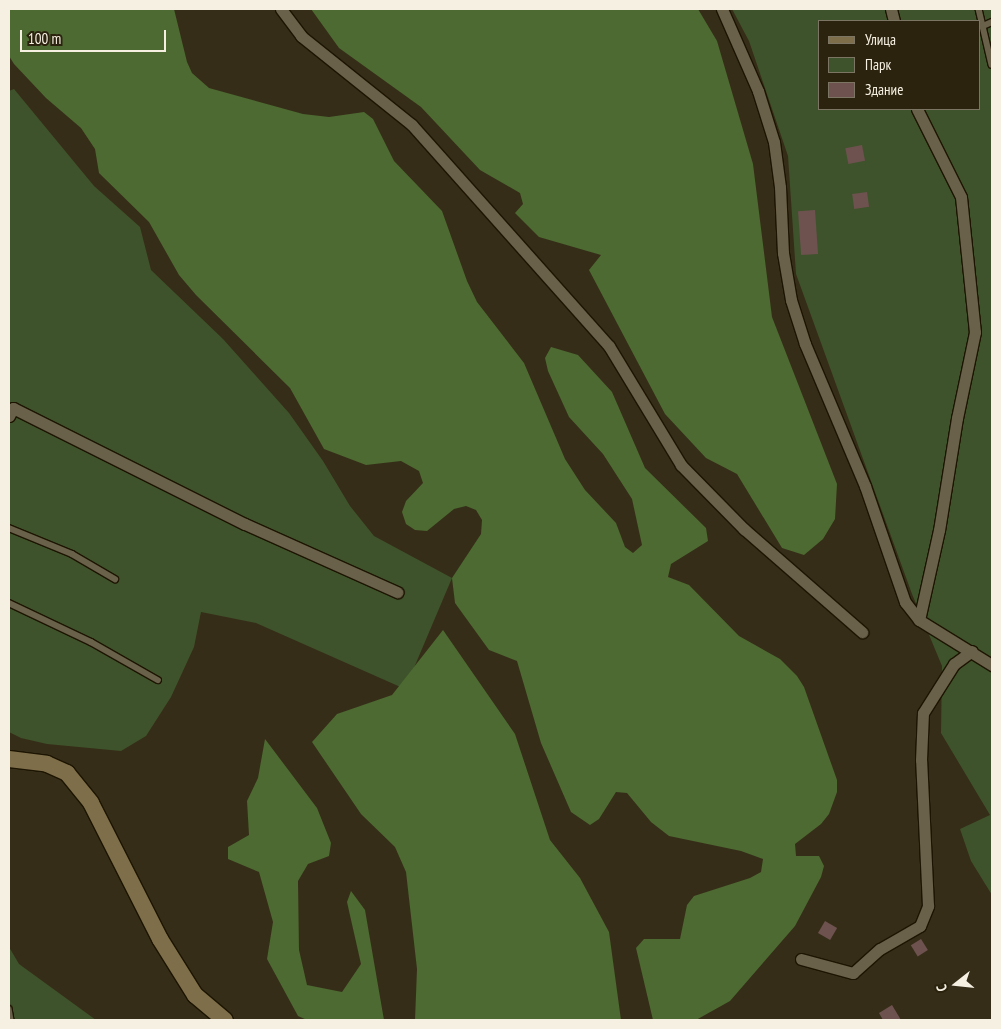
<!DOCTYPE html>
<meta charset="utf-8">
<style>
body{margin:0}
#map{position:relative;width:1001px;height:1029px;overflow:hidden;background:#362d18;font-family:"PT Sans Narrow",sans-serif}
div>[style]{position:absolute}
.green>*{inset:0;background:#3e532b}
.forest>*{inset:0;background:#4c6a31}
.building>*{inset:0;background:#6d524f;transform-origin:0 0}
.roads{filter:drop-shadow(1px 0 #1d1502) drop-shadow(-1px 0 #1d1502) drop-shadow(0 1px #1d1502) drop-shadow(0 -1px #1d1502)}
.lane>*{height:5.5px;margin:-2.75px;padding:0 2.75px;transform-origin:2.75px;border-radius:2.75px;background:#6a614a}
.street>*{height:11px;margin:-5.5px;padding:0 5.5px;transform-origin:5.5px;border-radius:5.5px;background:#6a614a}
.secondary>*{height:16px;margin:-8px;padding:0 8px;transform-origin:8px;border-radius:8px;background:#7e6f4a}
span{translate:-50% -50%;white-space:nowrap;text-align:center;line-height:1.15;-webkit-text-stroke:4px #2b230e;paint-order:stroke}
.frame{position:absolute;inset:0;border:10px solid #f6f0e3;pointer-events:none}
.legend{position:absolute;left:818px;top:20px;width:162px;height:90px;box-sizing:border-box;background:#2b230e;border:1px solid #7c7563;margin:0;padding:6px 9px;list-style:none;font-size:15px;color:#f6f0e3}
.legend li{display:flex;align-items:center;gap:10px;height:25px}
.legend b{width:25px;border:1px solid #7c7563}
.north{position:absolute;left:931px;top:959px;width:50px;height:50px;-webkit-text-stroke:4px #2b230e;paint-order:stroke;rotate:254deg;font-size:14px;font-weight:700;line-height:20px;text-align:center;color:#f6f0e3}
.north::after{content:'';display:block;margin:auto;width:18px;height:22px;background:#f6f0e3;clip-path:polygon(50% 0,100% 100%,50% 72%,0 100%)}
.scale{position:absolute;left:20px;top:30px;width:146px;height:22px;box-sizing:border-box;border:2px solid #f6f0e3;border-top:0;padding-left:6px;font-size:15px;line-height:18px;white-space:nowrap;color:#f6f0e3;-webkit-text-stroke:4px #2b230e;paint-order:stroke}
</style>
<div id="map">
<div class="green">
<div style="clip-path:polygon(evenodd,732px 9px,992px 9px,992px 895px,971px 861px,960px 829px,990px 815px,941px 733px,942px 666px,912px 594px,796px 274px,788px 156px,749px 41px,732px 9px,820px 21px,980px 21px,980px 109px,820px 109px,820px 21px)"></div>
<div style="clip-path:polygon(14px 89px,94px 186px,140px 227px,151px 270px,223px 339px,289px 413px,323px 461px,350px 506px,374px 536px,452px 578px,405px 689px,256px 623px,201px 612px,194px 647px,171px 697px,146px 736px,121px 751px,47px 744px,21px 738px,9px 732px,9px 91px)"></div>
<div style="clip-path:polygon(9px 947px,19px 964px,96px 1020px,9px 1020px)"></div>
</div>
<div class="forest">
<div style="clip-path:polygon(9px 9px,174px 9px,187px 62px,192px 73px,209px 88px,303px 114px,329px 117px,364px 112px,373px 119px,394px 161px,442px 211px,467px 281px,477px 302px,524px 363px,565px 459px,585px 490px,616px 523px,625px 547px,633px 553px,642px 545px,632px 499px,603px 454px,569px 417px,548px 371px,545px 358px,551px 347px,578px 355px,612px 392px,645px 468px,706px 528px,708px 541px,671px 564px,668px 577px,689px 585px,739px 636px,780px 659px,797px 676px,804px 687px,837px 780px,837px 792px,829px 814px,821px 824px,795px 844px,796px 856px,819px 856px,824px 866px,821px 877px,795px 926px,730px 1001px,696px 1020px,653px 1020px,636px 948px,644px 939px,680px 939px,687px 905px,694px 896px,750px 878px,761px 872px,763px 859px,741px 851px,669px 836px,651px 822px,627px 793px,616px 792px,599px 819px,590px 825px,571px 812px,541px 743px,517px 661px,489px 650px,455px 603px,452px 578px,481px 534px,482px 520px,476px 510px,466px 506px,454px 509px,427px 531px,415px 530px,406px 524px,402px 512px,406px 501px,423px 483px,419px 471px,401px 461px,366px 465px,324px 449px,290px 388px,196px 295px,179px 275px,149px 222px,99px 173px,95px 149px,81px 128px,46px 98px,14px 64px,9px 56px)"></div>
<div style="clip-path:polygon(311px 9px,698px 9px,717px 41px,753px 164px,772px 317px,837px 484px,835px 519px,823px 539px,804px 555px,782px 548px,737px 474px,706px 458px,665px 414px,589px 270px,601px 255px,539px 237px,515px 213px,523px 204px,520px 193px,480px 170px,421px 107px,339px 48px)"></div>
<div style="clip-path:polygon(443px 630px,515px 734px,550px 840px,580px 878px,609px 932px,621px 1020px,415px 1020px,417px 969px,406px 872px,395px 847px,361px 814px,312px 742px,337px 714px,392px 695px)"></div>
<div style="clip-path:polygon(265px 739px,317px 808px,331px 843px,329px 856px,308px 864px,298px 881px,299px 950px,307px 985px,342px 992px,361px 964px,347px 902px,351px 891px,365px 910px,384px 1020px,307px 1020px,298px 1016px,267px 959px,273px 922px,259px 872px,228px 859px,228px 847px,249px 835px,247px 801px,258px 778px)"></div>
</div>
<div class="building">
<div style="left:862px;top:145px;width:16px;height:17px;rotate:79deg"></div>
<div style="left:867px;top:192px;width:15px;height:15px;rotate:82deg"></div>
<div style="left:815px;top:210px;width:44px;height:17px;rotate:86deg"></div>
<div style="left:825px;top:921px;width:14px;height:14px;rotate:30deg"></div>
<div style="left:921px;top:939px;width:13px;height:12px;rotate:58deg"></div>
<div style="clip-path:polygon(892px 1005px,901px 1020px,883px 1020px,879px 1013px)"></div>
</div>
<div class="roads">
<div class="lane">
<div style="left:979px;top:9px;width:57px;rotate:76.9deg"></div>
<div style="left:983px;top:26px;width:10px;rotate:-24deg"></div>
<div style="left:9px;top:528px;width:68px;rotate:22.4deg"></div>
<div style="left:72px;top:554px;width:50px;rotate:30.2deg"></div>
<div style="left:9px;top:603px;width:91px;rotate:25.4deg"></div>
<div style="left:91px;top:642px;width:77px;rotate:29.6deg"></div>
<div style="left:9px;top:1009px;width:11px;rotate:80deg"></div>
</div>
<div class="street">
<div style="left:281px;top:9px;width:34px;rotate:53deg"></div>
<div style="left:301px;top:36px;width:142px;rotate:38.7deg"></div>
<div style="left:412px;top:125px;width:296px;rotate:48.3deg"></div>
<div style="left:609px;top:346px;width:139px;rotate:58.8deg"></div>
<div style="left:681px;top:465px;width:90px;rotate:45.5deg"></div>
<div style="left:744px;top:529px;width:157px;rotate:41.1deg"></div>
<div style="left:722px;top:9px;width:90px;rotate:66.3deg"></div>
<div style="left:758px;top:91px;width:53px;rotate:72.6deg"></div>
<div style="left:774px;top:142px;width:45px;rotate:82.4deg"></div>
<div style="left:780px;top:187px;width:66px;rotate:87.4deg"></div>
<div style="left:783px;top:253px;width:48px;rotate:80.3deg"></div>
<div style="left:791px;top:300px;width:46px;rotate:72.3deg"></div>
<div style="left:805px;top:344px;width:154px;rotate:67.1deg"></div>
<div style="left:865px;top:486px;width:123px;rotate:71deg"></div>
<div style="left:905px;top:602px;width:23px;rotate:52deg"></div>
<div style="left:919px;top:620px;width:86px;rotate:31.7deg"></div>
<div style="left:891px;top:9px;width:12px;rotate:76deg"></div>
<div style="left:917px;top:109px;width:98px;rotate:63.4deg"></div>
<div style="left:961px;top:197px;width:136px;rotate:84.1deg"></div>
<div style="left:975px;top:332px;width:88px;rotate:101.8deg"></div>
<div style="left:957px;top:418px;width:113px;rotate:99.1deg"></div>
<div style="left:939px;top:530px;width:92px;rotate:102.5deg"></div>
<div style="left:9px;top:416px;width:9px;rotate:-63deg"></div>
<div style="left:13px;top:408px;width:259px;rotate:26.6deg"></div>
<div style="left:245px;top:524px;width:167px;rotate:24.1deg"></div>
<div style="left:801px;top:959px;width:54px;rotate:15.1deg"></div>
<div style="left:853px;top:973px;width:36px;rotate:-42deg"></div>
<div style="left:880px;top:949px;width:46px;rotate:-29.9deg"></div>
<div style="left:920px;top:926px;width:22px;rotate:-68deg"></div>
<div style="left:928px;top:906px;width:146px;rotate:-92.7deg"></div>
<div style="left:921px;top:760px;width:47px;rotate:-87.6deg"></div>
<div style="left:923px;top:713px;width:58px;rotate:-57.7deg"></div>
<div style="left:954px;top:664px;width:22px;rotate:-36deg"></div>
</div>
<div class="secondary">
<div style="left:9px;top:759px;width:38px;rotate:7deg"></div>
<div style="left:47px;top:764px;width:22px;rotate:24deg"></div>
<div style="left:67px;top:773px;width:38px;rotate:51deg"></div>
<div style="left:91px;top:803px;width:153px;rotate:63.1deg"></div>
<div style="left:160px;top:939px;width:66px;rotate:58deg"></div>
<div style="left:195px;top:995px;width:39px;rotate:40deg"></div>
</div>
</div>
<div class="frame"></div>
<ul class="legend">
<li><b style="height:6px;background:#7e6f4a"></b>Улица</li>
<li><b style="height:14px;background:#3e532b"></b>Парк</li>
<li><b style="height:14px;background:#6d524f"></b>Здание</li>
</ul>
<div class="north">С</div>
<div class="scale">100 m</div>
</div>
